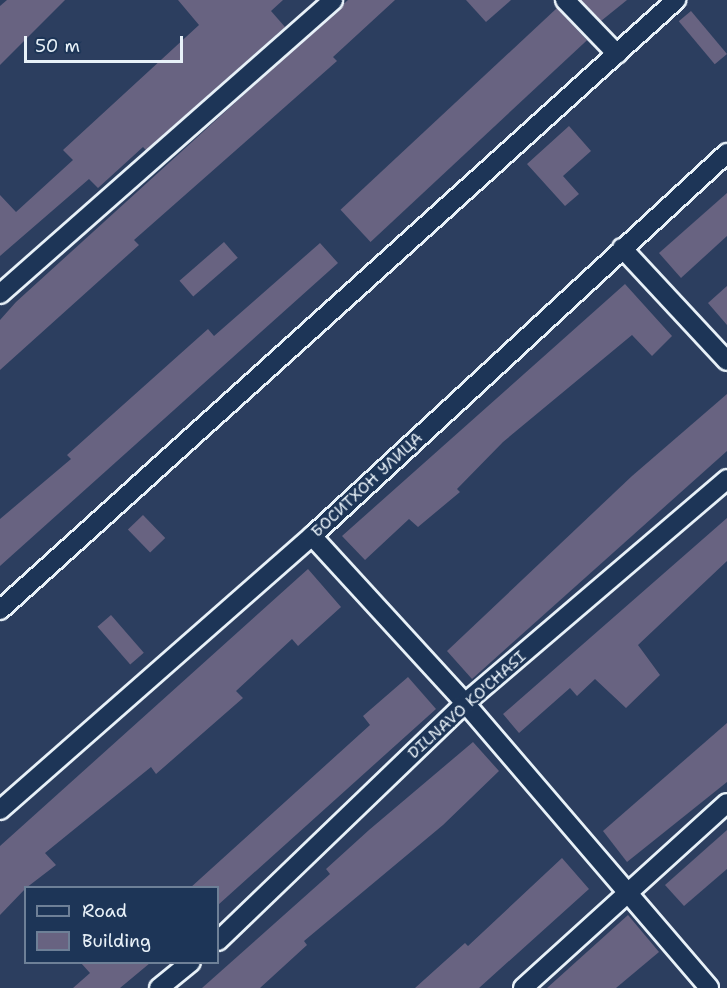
<!DOCTYPE html>
<meta charset="utf-8">
<style>
body{margin:0}
#map{position:relative;width:727px;height:988px;overflow:hidden;background:#2c3e5f;font-family:"Shantell Sans",sans-serif}
div>[style]{position:absolute}
.building>*{inset:0;background:#686381;transform-origin:0 0}
.roads{filter:drop-shadow(2px 0 #e8f1f8) drop-shadow(-2px 0 #e8f1f8) drop-shadow(0 2px #e8f1f8) drop-shadow(0 -2px #e8f1f8)}
.minor>*{height:18px;margin:-9px;padding:0 9px;transform-origin:9px;border-radius:9px;background:#1d3557}
span{translate:-50% -50%;white-space:nowrap;text-align:center;line-height:1.15;-webkit-text-stroke:4.5px #1d3557;paint-order:stroke}
.street-label{font-size:16px;color:#e8f1f8}
.legend{position:absolute;left:24px;top:886px;width:195px;height:78px;box-sizing:border-box;background:#1d3557;border:2px solid #6e8097;margin:0;padding:8px 10px;list-style:none;font-size:18px;color:#e8f1f8}
.legend li{display:flex;align-items:center;gap:12px;height:30px}
.legend b{width:30px;border:2px solid #6e8097}
.scale{position:absolute;left:24px;top:36px;width:159px;height:27px;box-sizing:border-box;border:3px solid #e8f1f8;border-top:0;padding-left:8px;font-size:18px;line-height:21px;white-space:nowrap;color:#e8f1f8;-webkit-text-stroke:4px #1d3557;paint-order:stroke}
</style>
<div id="map">
<div class="building">
<div style="clip-path:polygon(7px 0,65px 0,0 65px,0 6px)"></div>
<div style="clip-path:polygon(178px 0,283px 0,271px 11px,285px 27px,146px 150px,143px 147px,98px 188px,89px 179px,0 256px,0 195px,16px 212px,73px 160px,63px 150px,199px 25px)"></div>
<div style="clip-path:polygon(348px 0,395px 0,333px 57px,337px 61px,134px 240px,139px 245px,0 370px,0 320px,16px 302px)"></div>
<div style="clip-path:polygon(466px 0,511px 0,486px 22px)"></div>
<div style="clip-path:polygon(581px 0,627px 0,601px 21px)"></div>
<div style="left:557px;top:8px;width:44px;height:296px;rotate:47deg"></div>
<div style="left:691px;top:11px;width:56px;height:16px;rotate:50deg"></div>
<div style="clip-path:polygon(569px 126px,591px 151px,563px 176px,579px 194px,565px 206px,527px 164px)"></div>
<div style="clip-path:polygon(727px 193px,727px 236px,681px 278px,659px 253px)"></div>
<div style="left:224px;top:242px;width:21px;height:59px;rotate:49deg"></div>
<div style="clip-path:polygon(320px 243px,338px 263px,0 566px,0 519px,71px 459px,67px 455px,208px 329px,214px 336px)"></div>
<div style="clip-path:polygon(625px 284px,672px 336px,652px 356px,632px 335px,503px 442px,457px 489px,460px 492px,418px 527px,409px 519px,365px 560px,342px 536px)"></div>
<div style="clip-path:polygon(727px 286px,727px 325px,708px 303px)"></div>
<div style="clip-path:polygon(727px 394px,727px 451px,472px 679px,447px 651px,632px 476px)"></div>
<div style="left:143px;top:515px;width:32px;height:21px;rotate:46deg"></div>
<div style="clip-path:polygon(727px 518px,727px 561px,638px 645px,660px 675px,626px 708px,595px 679px,577px 696px,570px 688px,519px 733px,503px 714px)"></div>
<div style="clip-path:polygon(308px 569px,341px 607px,298px 646px,292px 639px,236px 691px,243px 698px,156px 774px,151px 767px,45px 853px,56px 865px,26px 888px,0 915px,0 846px)"></div>
<div style="left:111px;top:615px;width:50px;height:18px;rotate:49deg"></div>
<div style="clip-path:polygon(408px 677px,436px 709px,218px 905px,218px 888px,190px 888px,370px 725px,363px 716px)"></div>
<div style="clip-path:polygon(727px 723px,727px 782px,627px 862px,603px 831px)"></div>
<div style="clip-path:polygon(473px 742px,499px 771px,443px 825px,304px 941px,307px 945px,260px 988px,202px 988px,330px 874px,326px 869px,369px 830px)"></div>
<div style="clip-path:polygon(727px 830px,727px 869px,684px 906px,665px 885px)"></div>
<div style="clip-path:polygon(562px 858px,589px 889px,479px 988px,415px 988px,465px 943px,468px 946px)"></div>
<div style="clip-path:polygon(628px 915px,659px 952px,616px 988px,547px 988px)"></div>
<div style="clip-path:polygon(81px 963px,150px 963px,120px 988px,73px 988px,90px 973px)"></div>
</div>
<div class="roads">
<div class="minor">
<div style="left:565px;top:0;width:75px;rotate:46.1deg"></div>
<div style="left:622px;top:248px;width:154px;rotate:47.1deg"></div>
<div style="left:0;top:294px;width:444px;rotate:-41.4deg"></div>
<div style="left:312px;top:536px;width:226px;rotate:47.5deg"></div>
<div style="left:465px;top:703px;width:375px;rotate:49.4deg"></div>
<div style="left:0;top:610px;width:911px;rotate:-42.06deg"></div>
<div style="left:0;top:810px;width:415px;rotate:-41.3deg"></div>
<div style="left:312px;top:536px;width:565px;rotate:-42.7deg"></div>
<div style="left:218px;top:941px;width:343px;rotate:-43.9deg"></div>
<div style="left:465px;top:703px;width:345px;rotate:-40.5deg"></div>
<div style="left:159px;top:988px;width:41px;rotate:-39.1deg"></div>
<div style="left:523px;top:988px;width:275px;rotate:-42.2deg"></div>
</div>
</div>
<div class="street-label">
<span style="left:367px;top:485px;rotate:-43deg">БОСИТХОН УЛИЦА</span>
<span style="left:467px;top:705px;rotate:-42deg">DILNAVO KO'CHASI</span>
</div>
<ul class="legend">
<li><b style="height:8px;background:#1d3557"></b>Road</li>
<li><b style="height:16px;background:#686381"></b>Building</li>
</ul>
<div class="scale">50 m</div>
</div>
